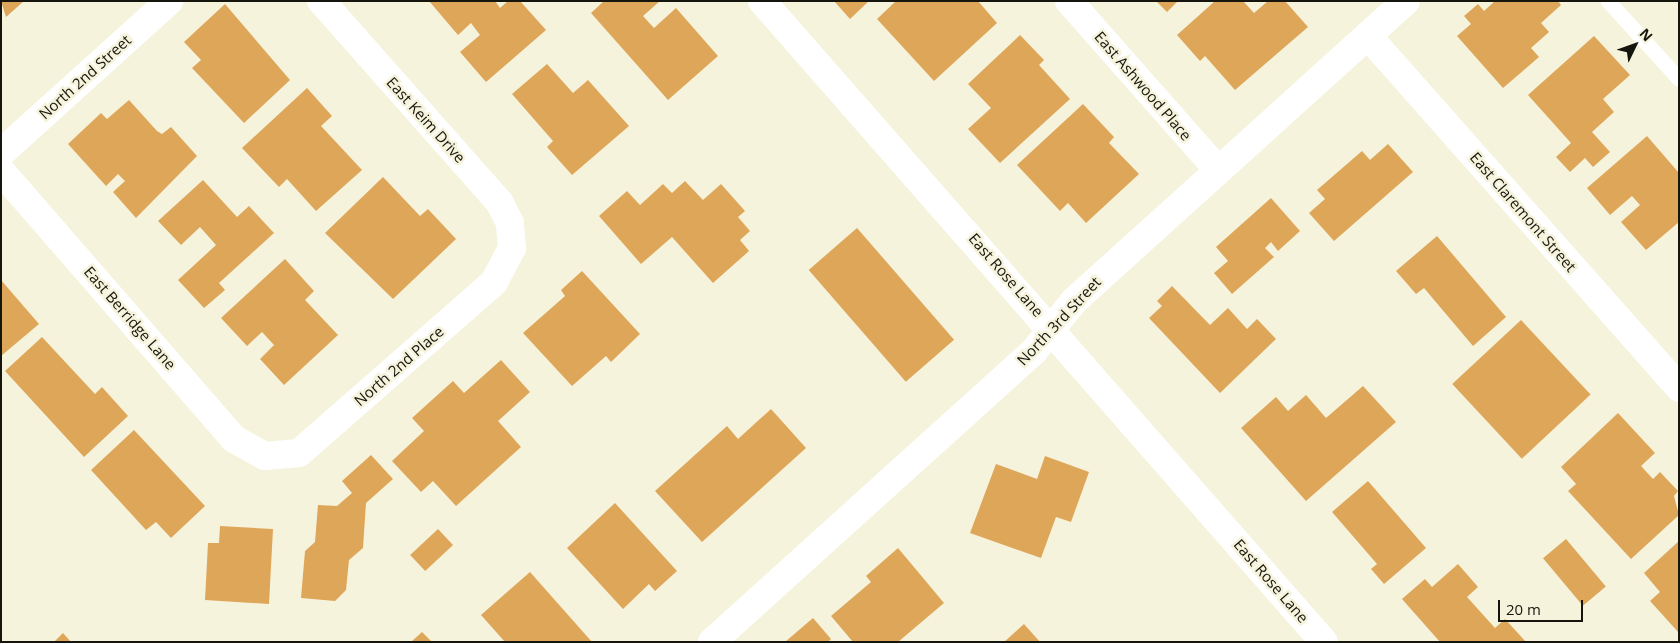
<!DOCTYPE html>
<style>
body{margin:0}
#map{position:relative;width:1680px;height:643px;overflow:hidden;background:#f6f3dc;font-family:"Open Sans",sans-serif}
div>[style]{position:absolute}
.building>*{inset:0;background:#dea659;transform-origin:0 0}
.service>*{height:15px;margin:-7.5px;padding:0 7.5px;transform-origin:7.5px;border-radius:7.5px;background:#fff}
.minor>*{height:28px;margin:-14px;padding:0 14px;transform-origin:14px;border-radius:14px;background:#fff}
span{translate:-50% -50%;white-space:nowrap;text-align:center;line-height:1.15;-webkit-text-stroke:5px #f6f3dc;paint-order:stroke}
.street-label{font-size:15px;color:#16150d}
.frame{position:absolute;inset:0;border:2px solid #16150d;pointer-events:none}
.north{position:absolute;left:1610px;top:20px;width:50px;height:50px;-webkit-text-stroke:4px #f6f3dc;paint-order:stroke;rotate:48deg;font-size:14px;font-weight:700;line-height:20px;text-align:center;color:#16150d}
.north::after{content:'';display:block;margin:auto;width:18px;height:22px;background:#16150d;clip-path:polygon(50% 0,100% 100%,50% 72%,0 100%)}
.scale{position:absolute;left:1498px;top:600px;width:85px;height:22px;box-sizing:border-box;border:2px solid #16150d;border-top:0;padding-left:6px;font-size:15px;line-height:18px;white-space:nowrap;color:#16150d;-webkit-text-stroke:4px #f6f3dc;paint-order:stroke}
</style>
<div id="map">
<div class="building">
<div style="clip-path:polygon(1px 1px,24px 1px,6px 17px)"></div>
<div style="clip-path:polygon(429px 1px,495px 1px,500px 8px,508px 1px,520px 1px,546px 30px,486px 82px,460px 52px,480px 35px,471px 23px,458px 35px)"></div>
<div style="clip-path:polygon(604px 1px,660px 1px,643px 16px,654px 28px,676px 8px,718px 56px,668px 100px,591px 13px)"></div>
<div style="clip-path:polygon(834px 1px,869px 1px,850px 19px)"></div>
<div style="clip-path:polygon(896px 1px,978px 1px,997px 23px,934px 81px,877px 19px)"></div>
<div style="clip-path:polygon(1156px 1px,1178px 1px,1167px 12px)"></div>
<div style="clip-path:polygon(1215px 1px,1243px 1px,1254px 13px,1268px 1px,1285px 1px,1308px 27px,1235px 90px,1205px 56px,1200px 61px,1177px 35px)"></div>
<div style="clip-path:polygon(1495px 1px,1558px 1px,1561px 5px,1541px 23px,1549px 32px,1531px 48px,1539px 57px,1503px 88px,1457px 36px,1471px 24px,1464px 16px,1478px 4px,1484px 11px)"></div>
<div style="clip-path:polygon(225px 4px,290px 80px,244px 123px,192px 68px,201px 60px,184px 42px)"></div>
<div style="clip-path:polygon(1020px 35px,1044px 60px,1039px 65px,1070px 99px,1000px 163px,968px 129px,991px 108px,968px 84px)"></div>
<div style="clip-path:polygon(1594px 36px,1630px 75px,1603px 99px,1614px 112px,1592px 132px,1610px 152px,1593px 167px,1585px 158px,1570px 172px,1556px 157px,1571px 143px,1528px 95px)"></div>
<div style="clip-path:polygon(547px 64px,573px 93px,588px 80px,629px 126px,572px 175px,547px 147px,553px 141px,512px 94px)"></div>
<div style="clip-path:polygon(307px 88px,332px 116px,321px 126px,362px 170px,316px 211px,287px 179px,279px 187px,242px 148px)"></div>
<div style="clip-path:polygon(129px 100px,157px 131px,162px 134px,171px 127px,197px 156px,136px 218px,113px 192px,125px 181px,118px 174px,106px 186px,68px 144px,101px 113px,107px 119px)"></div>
<div style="clip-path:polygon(1083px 104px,1114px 137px,1109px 143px,1139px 174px,1086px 223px,1068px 203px,1060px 211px,1017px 165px)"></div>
<div style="clip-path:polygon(1647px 136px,1679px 173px,1679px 222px,1646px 250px,1621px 222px,1640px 205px,1632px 196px,1610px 215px,1587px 188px)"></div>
<div style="clip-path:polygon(1388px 144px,1413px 172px,1334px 241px,1309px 213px,1325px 199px,1317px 190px,1362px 151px,1370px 160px)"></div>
<div style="clip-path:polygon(383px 177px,420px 216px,428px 209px,456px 239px,393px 299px,325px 233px)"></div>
<div style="clip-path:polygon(203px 180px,237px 217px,249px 206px,274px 233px,219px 283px,225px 290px,204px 308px,178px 280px,216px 245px,200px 227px,181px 245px,158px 221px)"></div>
<div style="clip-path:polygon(685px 181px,703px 200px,721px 184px,745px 211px,738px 217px,750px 231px,740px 240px,749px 251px,713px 283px,672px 237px,641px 264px,599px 216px,627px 191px,640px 205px,663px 184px,672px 193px)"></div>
<div style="clip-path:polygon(1271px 198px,1300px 231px,1278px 251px,1271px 242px,1265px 248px,1274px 257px,1232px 294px,1214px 273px,1228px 261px,1216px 247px)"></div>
<div style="left:857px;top:228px;width:148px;height:64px;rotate:49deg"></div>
<div style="clip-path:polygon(1437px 236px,1506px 317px,1473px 346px,1424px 288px,1416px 294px,1396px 271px)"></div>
<div style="clip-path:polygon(285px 259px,314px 291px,305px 300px,338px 335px,284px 385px,260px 359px,274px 345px,262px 332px,247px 346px,221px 318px)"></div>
<div style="clip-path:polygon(582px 271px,640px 334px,611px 362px,606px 356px,572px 386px,523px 333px,565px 296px,561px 290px)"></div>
<div style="clip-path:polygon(1px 280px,39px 324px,1px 356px)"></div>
<div style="clip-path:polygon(1172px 286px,1210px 325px,1228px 308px,1247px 329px,1257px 319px,1276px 339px,1220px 393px,1149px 318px,1162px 306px,1157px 301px)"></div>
<div style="left:1521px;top:320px;width:102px;height:94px;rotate:47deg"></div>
<div style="clip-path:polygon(42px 337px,95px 394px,102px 387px,128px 416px,84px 457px,5px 371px)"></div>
<div style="clip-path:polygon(501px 360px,530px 392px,498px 421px,521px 447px,456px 506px,433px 481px,421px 492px,392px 461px,424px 431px,412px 418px,453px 381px,464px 393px)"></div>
<div style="clip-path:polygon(1363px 386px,1396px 422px,1306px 501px,1241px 428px,1276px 397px,1288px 411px,1306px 395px,1326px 418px)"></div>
<div style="clip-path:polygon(771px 409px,806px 448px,702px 542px,655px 491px,727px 426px,738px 439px)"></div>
<div style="clip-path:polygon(1618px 413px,1655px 453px,1641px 466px,1653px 479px,1660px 472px,1678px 491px,1674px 496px,1679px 515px,1631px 559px,1568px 491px,1576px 484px,1561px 467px)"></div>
<div style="clip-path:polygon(134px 430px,205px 506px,171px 538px,156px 522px,146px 530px,91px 470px)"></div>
<div style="clip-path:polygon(371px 455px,393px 479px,366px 503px,363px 548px,349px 560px,346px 590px,335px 601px,301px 598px,305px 551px,315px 542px,318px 505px,337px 506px,352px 493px,342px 481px)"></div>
<div style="clip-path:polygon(1045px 456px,1089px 472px,1071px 522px,1056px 517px,1041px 558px,970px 533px,996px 464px,1037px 479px)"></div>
<div style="clip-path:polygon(1368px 481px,1426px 548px,1384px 584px,1371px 569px,1377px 564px,1332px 512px)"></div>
<div style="clip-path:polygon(615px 503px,677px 571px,655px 591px,649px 584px,623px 609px,567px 548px)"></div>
<div style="clip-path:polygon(220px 526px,273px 529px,269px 604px,205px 600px,208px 543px,219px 543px)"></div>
<div style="left:438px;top:529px;width:22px;height:38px;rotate:47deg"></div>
<div style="left:1566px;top:539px;width:62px;height:30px;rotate:50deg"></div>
<div style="clip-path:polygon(1679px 541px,1679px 633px,1650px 601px,1660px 592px,1644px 573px)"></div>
<div style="clip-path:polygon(898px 548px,944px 603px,898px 642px,853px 642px,831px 616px,871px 582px,866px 576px)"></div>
<div style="clip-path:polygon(1458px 564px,1478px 587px,1467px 597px,1495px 628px,1505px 619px,1526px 642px,1440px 642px,1402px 599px,1425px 579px,1432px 587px)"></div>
<div style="clip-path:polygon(530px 572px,592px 642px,505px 642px,481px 615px)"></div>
<div style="clip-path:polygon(813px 618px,831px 639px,828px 642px,785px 642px)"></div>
<div style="clip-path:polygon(1024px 624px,1040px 642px,1004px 642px)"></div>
<div style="clip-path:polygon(422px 632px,432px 642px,411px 642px)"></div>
<div style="clip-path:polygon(63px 633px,71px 642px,54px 642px)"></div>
</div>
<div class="service">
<div style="left:1608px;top:1px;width:105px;rotate:47.7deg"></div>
</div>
<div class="minor">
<div style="left:762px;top:1px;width:852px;rotate:48.76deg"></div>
<div style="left:1069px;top:1px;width:225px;rotate:48.6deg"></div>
<div style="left:1368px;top:36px;width:470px;rotate:48.5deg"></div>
<div style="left:1px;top:153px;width:227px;rotate:-42.1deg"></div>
<div style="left:1px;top:171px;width:355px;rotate:49deg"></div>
<div style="left:234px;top:439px;width:35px;rotate:29deg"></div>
<div style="left:265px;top:456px;width:34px;rotate:-5deg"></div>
<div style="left:299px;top:453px;width:259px;rotate:-41.2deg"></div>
<div style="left:494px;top:282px;width:38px;rotate:-62deg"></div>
<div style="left:512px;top:248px;width:25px;rotate:-95deg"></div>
<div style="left:510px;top:223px;width:22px;rotate:-117deg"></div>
<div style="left:500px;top:203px;width:270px;rotate:-131.5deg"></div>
<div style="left:712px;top:642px;width:434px;rotate:-42.1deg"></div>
<div style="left:1034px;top:351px;width:64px;rotate:-51.3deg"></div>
<div style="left:1074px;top:301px;width:447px;rotate:-42.1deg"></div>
</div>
<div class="street-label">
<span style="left:85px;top:77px;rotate:-42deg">North 2nd Street</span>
<span style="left:1143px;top:86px;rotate:49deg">East Ashwood Place</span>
<span style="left:426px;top:120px;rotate:48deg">East Keim Drive</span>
<span style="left:1523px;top:212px;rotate:49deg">East Claremont Street</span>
<span style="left:1006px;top:275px;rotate:49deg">East Rose Lane</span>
<span style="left:130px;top:318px;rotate:49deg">East Berridge Lane</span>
<span style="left:1059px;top:321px;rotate:-47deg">North 3rd Street</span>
<span style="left:399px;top:366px;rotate:-41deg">North 2nd Place</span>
<span style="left:1271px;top:581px;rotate:49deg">East Rose Lane</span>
</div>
<div class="frame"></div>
<div class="north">N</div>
<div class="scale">20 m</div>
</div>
